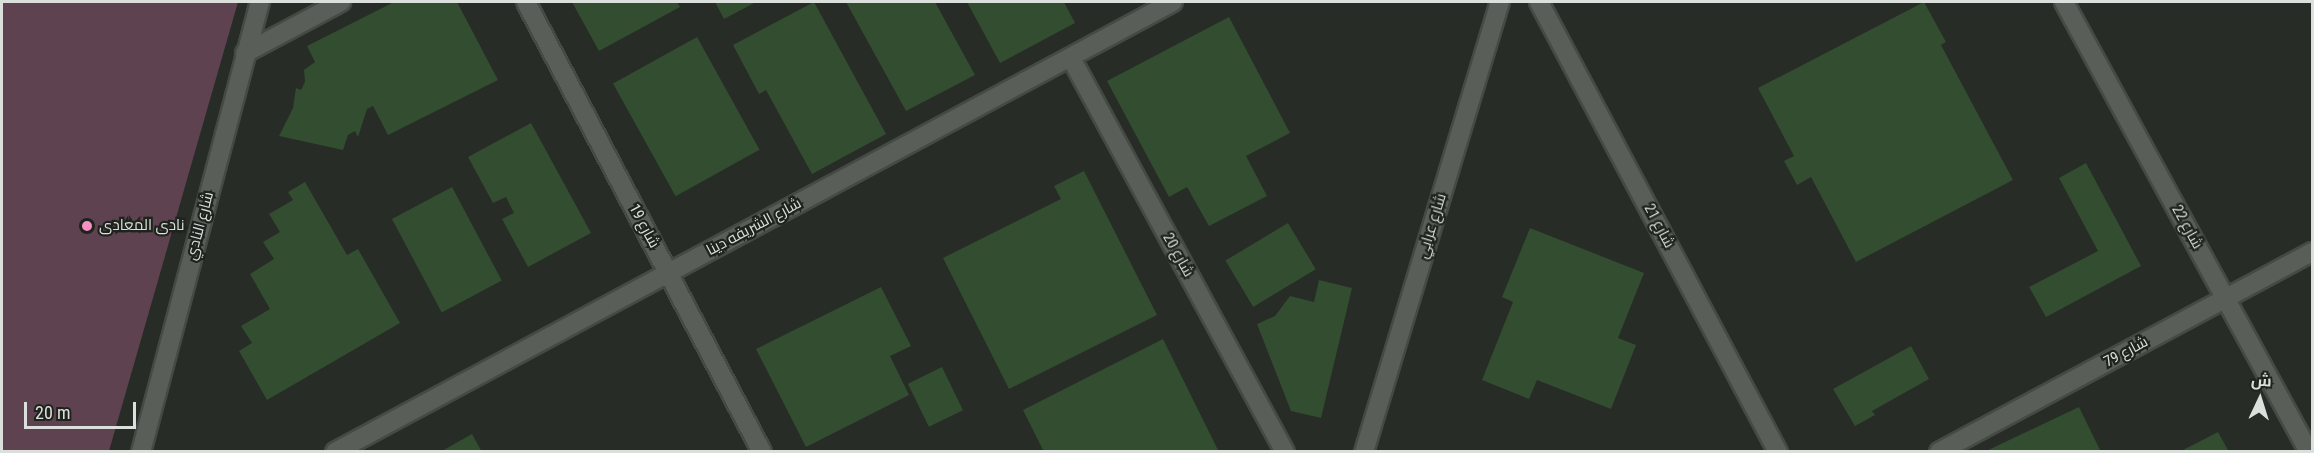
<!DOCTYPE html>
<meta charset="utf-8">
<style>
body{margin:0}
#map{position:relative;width:2314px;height:453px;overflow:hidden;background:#272c26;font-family:"Roboto Condensed",Cairo,sans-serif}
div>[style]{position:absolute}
.green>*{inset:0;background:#5e4250}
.building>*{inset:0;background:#324d2f;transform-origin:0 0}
.roads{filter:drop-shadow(2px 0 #454a44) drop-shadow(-2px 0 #454a44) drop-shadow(0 2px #454a44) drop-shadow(0 -2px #454a44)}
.minor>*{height:18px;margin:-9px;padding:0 9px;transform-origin:9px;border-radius:9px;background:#595f58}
.dots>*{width:16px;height:16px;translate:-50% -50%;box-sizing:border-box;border:3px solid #1e231d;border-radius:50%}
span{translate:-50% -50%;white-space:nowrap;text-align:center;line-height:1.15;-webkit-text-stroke:4.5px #1e231d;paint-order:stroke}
.poi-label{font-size:15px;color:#dce0dc}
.left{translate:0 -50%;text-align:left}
.street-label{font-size:15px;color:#dce0dc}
.frame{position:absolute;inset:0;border:3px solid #dce0dc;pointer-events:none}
.north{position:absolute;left:2230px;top:369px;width:60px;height:60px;-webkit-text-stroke:4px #1e231d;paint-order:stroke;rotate:4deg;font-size:16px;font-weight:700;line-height:24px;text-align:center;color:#dce0dc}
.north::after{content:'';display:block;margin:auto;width:21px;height:27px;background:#dce0dc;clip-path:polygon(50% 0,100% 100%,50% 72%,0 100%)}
.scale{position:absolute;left:24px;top:402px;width:112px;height:27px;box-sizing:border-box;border:3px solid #dce0dc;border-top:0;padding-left:8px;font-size:18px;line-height:21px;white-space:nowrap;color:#dce0dc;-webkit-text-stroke:4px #1e231d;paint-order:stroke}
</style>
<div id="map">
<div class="green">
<div style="clip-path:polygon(2px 2px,238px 2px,109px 451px,2px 451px)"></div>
</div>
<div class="building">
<div style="clip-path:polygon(394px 2px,457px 2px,498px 80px,388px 135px,373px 106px,367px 109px,358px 137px,355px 131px,348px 135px,343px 150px,279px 136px,293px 108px,296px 88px,301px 90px,305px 82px,304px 70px,315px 62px,307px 46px)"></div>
<div style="clip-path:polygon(572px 2px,677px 2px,680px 7px,599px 51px)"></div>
<div style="clip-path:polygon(715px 2px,756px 2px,724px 19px)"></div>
<div style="clip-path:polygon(814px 2px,886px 134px,812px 174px,766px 90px,759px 94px,733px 45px)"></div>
<div style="clip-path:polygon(846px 2px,935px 2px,975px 75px,906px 111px)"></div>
<div style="clip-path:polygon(967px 2px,1064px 2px,1075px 23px,1000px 63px)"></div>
<div style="clip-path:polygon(1924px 2px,1946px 42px,1941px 45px,2013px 180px,1856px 262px,1811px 177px,1797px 185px,1784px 161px,1794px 156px,1758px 88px)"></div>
<div style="clip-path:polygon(1229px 17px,1290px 133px,1246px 156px,1267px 196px,1209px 226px,1187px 187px,1169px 197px,1107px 81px)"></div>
<div style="left:697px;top:37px;width:129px;height:96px;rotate:61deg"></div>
<div style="clip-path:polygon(531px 123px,591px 233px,528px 267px,502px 219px,514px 213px,506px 197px,493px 203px,468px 157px)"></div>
<div style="clip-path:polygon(2086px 163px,2141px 266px,2046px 317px,2029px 287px,2098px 251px,2059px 178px)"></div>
<div style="clip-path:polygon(1084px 171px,1157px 315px,1009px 389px,943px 258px,1061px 199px,1054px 186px)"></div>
<div style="clip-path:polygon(305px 182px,347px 255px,358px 249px,400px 323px,267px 400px,239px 351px,252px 343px,241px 326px,270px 309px,250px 274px,274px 259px,263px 242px,280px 232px,269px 214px,293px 200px,288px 192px)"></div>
<div style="left:452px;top:187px;width:106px;height:68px;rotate:62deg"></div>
<div style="left:1288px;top:223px;width:54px;height:73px;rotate:59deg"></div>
<div style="clip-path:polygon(1530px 228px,1644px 273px,1618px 338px,1636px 345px,1611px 409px,1537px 380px,1529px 399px,1482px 380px,1513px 302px,1502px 297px)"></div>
<div style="clip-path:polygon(1319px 280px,1352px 288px,1321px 418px,1291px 411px,1257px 324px,1275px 316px,1290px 296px,1314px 302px)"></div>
<div style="clip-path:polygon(881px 287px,911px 346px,890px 356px,909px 395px,806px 447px,756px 349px)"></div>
<div style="clip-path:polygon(1163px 339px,1219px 452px,1044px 452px,1023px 410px)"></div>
<div style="clip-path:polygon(1911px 346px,1929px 379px,1872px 411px,1875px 415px,1855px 426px,1833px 389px)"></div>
<div style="left:942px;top:367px;width:48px;height:38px;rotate:64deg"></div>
<div style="clip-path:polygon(2079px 407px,2101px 452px,1984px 452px)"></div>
<div style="clip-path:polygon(2218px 432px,2229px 452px,2179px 452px)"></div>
<div style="clip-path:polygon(472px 434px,482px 452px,440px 452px)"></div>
</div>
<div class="roads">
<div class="minor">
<div style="left:526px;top:2px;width:508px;rotate:62.33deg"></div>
<div style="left:1539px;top:2px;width:510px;rotate:62.03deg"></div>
<div style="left:2064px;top:2px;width:512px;rotate:61.43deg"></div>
<div style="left:245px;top:53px;width:109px;rotate:-28deg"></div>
<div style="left:1071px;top:58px;width:448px;rotate:61.5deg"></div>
<div style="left:141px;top:452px;width:465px;rotate:-75.2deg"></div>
<div style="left:335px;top:452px;width:951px;rotate:-28.24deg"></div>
<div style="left:1364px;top:452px;width:470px;rotate:-73.2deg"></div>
<div style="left:1939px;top:452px;width:423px;rotate:-28.2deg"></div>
</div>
</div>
<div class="dots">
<div style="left:87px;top:226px;background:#fa8fc6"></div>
</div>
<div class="poi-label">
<span class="left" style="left:99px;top:226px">نادى المعادى</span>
</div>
<div class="street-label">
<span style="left:200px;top:226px;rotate:-75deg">شارع النادي</span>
<span style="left:644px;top:226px;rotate:62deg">شارع 19</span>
<span style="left:1432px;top:226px;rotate:-73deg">شارع عرابي</span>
<span style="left:1659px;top:226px;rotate:62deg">شارع 21</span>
<span style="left:754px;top:227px;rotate:-28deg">شارع الشريفه دينا</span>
<span style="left:2187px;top:227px;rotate:61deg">شارع 22</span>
<span style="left:1178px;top:255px;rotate:61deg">شارع 20</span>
<span style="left:2126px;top:352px;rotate:-28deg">شارع 79</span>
</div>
<div class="frame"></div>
<div class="north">ش</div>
<div class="scale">20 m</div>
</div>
